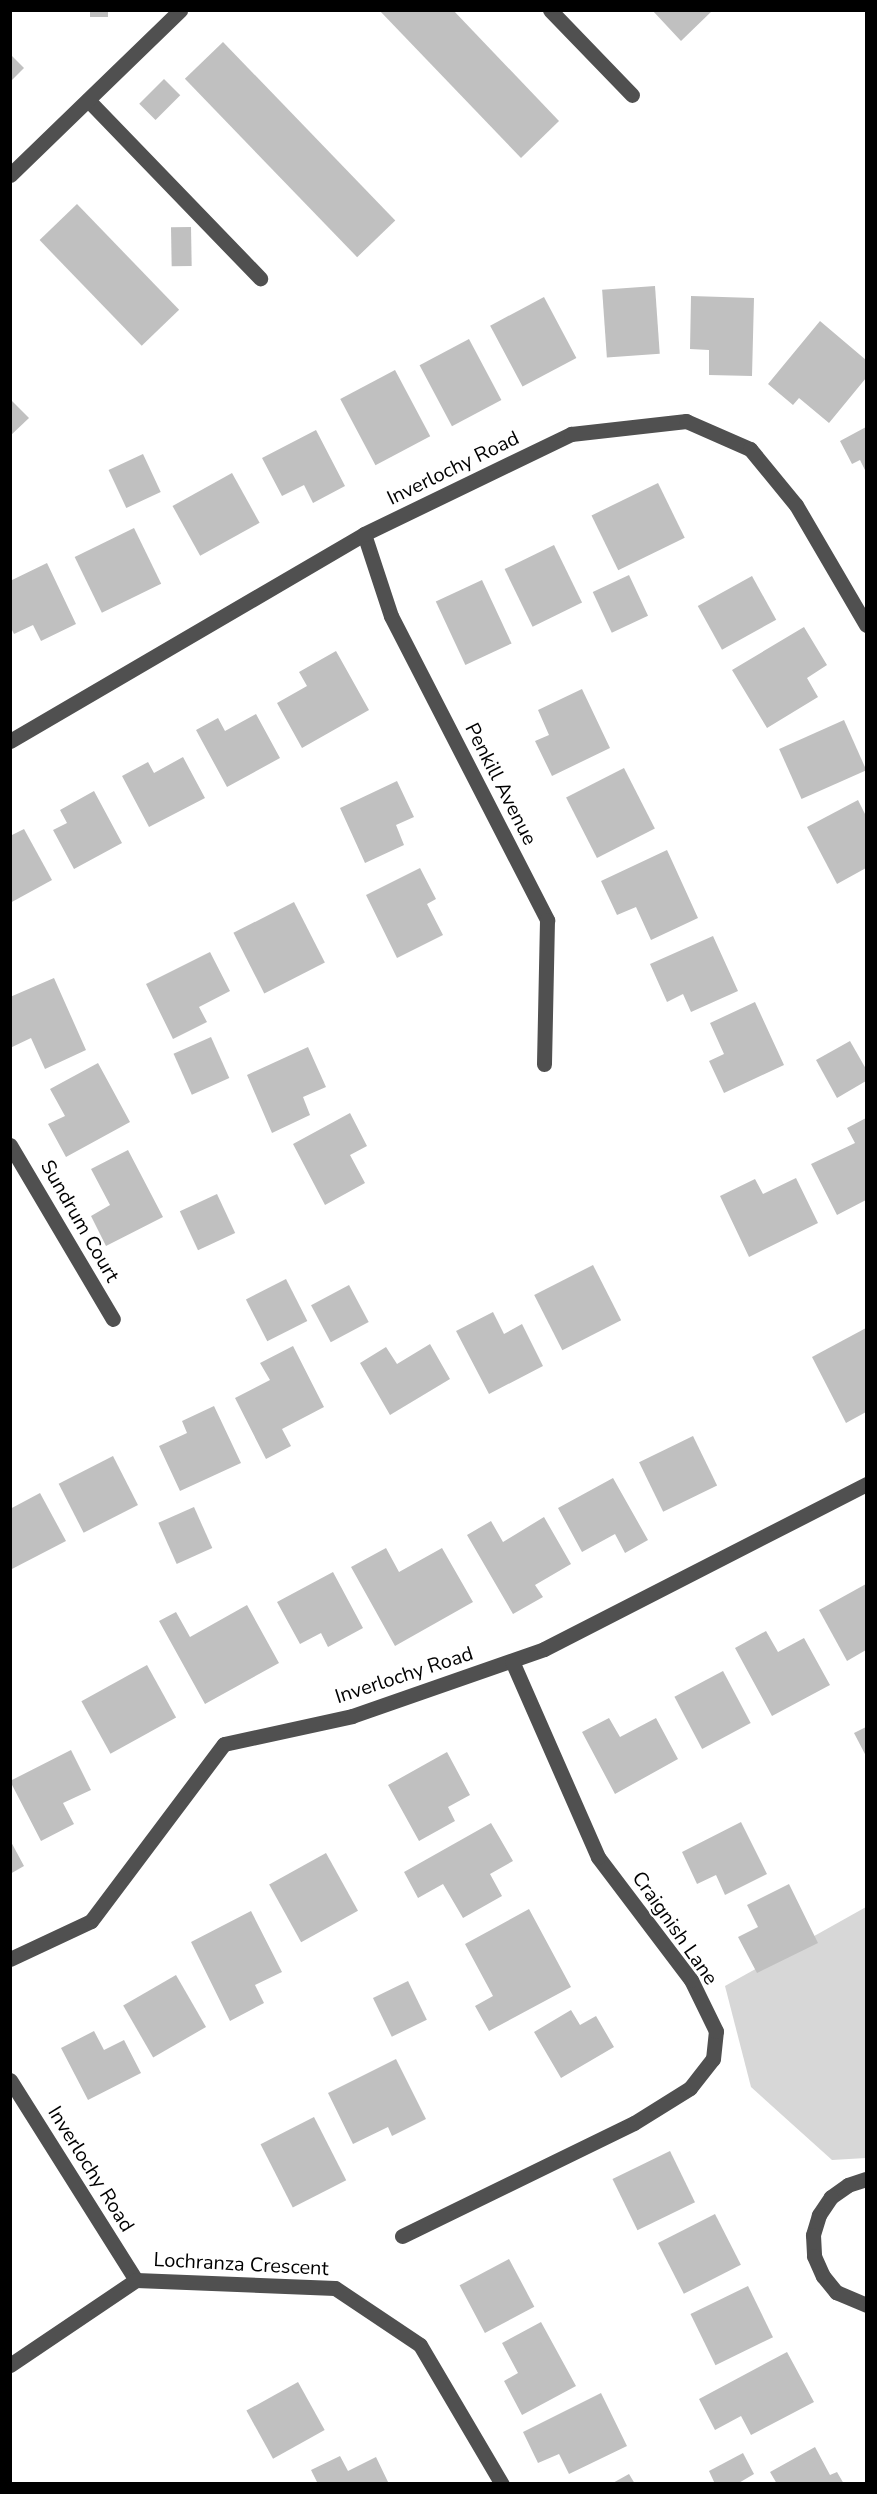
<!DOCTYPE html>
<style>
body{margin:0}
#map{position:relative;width:877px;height:2494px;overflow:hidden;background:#fff;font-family:"Nunito Sans",sans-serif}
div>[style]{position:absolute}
.green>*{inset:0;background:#d7d7d7}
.building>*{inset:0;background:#c0c0c0;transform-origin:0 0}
.minor>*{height:15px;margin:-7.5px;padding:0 7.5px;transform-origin:7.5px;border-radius:7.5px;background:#505050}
span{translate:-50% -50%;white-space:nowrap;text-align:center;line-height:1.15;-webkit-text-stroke:4.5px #fff;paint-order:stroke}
.street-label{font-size:20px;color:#000}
.frame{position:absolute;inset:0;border:12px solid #000;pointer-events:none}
</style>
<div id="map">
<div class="green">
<div style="clip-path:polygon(866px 1907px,866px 2158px,832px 2160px,751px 2087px,725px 1986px)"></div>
</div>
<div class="building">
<div style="left:90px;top:10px;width:18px;height:7px"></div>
<div style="clip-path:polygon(379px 10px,453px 10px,559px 121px,521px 158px)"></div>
<div style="clip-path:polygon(652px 10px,713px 10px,681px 41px)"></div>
<div style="left:223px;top:42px;width:248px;height:53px;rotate:46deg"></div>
<div style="clip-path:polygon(10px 54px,24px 68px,10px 82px)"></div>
<div style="left:164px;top:79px;width:23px;height:35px;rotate:45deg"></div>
<div style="left:77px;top:204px;width:147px;height:52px;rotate:46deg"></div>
<div style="left:191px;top:227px;width:39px;height:20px;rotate:89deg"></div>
<div style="left:655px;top:286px;width:68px;height:53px;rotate:86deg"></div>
<div style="clip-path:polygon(691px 296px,754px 298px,752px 376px,709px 375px,709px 350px,690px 349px)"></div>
<div style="left:544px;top:297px;width:69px;height:61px;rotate:62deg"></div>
<div style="clip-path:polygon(820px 321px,866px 360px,866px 378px,829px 423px,799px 398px,793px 405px,768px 384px)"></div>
<div style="left:469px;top:339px;width:69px;height:56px;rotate:62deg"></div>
<div style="left:395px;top:370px;width:75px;height:62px;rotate:62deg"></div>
<div style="clip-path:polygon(10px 399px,29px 418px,10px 436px)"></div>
<div style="clip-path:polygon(866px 427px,866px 472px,860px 460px,852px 464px,840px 441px)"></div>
<div style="clip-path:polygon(316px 430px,345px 486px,313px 503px,304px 485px,282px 496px,262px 458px)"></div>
<div style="left:143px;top:454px;width:42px;height:38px;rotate:65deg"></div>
<div style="left:232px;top:473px;width:57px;height:68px;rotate:61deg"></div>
<div style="left:658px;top:483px;width:61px;height:74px;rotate:64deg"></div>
<div style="left:134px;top:528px;width:62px;height:66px;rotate:64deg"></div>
<div style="left:554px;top:545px;width:64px;height:55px;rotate:64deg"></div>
<div style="clip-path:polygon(47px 563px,76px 624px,41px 641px,33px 625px,14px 634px,10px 626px,10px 581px)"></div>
<div style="left:629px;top:575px;width:45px;height:40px;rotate:65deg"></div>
<div style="left:752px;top:576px;width:50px;height:62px;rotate:61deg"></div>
<div style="left:482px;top:580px;width:70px;height:51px;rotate:65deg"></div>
<div style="clip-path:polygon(804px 627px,827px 665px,807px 678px,818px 697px,767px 728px,732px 670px)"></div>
<div style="clip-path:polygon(336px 651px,369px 710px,302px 748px,277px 703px,307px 686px,299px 672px)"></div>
<div style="clip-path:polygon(582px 689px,610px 748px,552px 776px,535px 741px,549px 735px,538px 710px)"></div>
<div style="clip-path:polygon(256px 714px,280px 758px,227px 787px,196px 730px,218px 718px,225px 731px)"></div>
<div style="left:844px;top:720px;width:55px;height:71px;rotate:66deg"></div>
<div style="clip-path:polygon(183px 757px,205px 798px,149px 827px,122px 776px,148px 762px,154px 773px)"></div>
<div style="left:624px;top:768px;width:68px;height:65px;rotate:63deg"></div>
<div style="clip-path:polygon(397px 781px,414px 817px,396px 825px,404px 845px,365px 863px,340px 808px)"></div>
<div style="clip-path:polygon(94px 791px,122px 843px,74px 869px,53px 830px,67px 823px,60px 810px)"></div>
<div style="clip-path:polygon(858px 800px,866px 816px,866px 868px,837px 884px,807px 827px)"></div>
<div style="clip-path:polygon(24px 829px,52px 880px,10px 903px,10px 836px)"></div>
<div style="clip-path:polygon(667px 850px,698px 918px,651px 940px,636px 907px,617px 915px,601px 881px)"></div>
<div style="clip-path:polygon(420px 868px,436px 899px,427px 904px,443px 935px,397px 958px,366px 895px)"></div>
<div style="left:294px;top:902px;width:68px;height:68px;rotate:63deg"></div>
<div style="clip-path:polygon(713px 936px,738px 991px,691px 1012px,683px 994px,667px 1002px,650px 964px)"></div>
<div style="clip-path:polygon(210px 952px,230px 991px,199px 1007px,207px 1022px,173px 1039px,146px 984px)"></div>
<div style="clip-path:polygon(54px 978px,86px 1050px,45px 1069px,31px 1038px,10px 1048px,10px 997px)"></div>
<div style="clip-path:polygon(755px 1002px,784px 1065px,724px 1093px,709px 1061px,724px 1054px,710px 1023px)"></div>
<div style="left:211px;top:1037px;width:45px;height:41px;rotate:66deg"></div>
<div style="clip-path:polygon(850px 1041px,866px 1069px,866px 1081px,837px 1098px,816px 1060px)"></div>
<div style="clip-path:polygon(308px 1047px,326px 1087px,303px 1097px,310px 1115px,272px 1133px,247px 1075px)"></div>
<div style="clip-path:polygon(98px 1063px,130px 1122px,66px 1157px,48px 1124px,65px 1116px,50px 1089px)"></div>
<div style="clip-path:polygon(350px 1113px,367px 1146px,350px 1155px,365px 1183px,325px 1205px,293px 1144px)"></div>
<div style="clip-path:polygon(866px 1118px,866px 1200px,837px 1215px,811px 1164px,855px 1143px,847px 1128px)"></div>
<div style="clip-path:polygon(128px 1150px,163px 1217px,106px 1246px,91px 1216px,110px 1205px,91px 1169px)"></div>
<div style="clip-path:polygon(796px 1178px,818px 1223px,749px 1257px,720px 1196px,755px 1179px,763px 1194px)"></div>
<div style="left:217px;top:1194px;width:43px;height:41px;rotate:65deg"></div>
<div style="left:593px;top:1265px;width:62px;height:66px;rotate:63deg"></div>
<div style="left:286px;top:1279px;width:47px;height:45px;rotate:63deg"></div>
<div style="left:349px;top:1285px;width:42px;height:43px;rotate:62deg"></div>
<div style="clip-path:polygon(493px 1312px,504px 1334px,522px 1324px,543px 1366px,489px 1394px,456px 1331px)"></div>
<div style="clip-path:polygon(866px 1328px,866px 1412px,846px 1423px,812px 1357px)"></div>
<div style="clip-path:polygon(430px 1344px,450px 1379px,390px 1415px,360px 1363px,386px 1347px,397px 1364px)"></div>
<div style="clip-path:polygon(293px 1346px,324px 1407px,282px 1429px,291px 1446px,266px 1459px,235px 1398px,270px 1380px,260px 1363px)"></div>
<div style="clip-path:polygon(214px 1406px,241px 1463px,180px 1491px,159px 1446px,187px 1433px,182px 1421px)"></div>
<div style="left:693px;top:1436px;width:55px;height:60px;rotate:64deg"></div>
<div style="left:113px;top:1456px;width:55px;height:61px;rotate:63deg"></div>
<div style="clip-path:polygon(613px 1478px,648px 1540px,625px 1553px,615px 1534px,582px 1552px,558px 1508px)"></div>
<div style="clip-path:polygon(40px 1493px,66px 1541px,10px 1570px,10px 1509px)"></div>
<div style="left:194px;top:1507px;width:45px;height:39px;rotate:66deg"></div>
<div style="clip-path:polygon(544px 1517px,571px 1564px,535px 1585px,543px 1597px,513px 1614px,467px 1535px,491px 1521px,503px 1542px)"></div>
<div style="clip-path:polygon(386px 1548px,399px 1572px,442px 1548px,473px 1602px,395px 1646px,351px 1567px)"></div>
<div style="clip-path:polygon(333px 1572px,363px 1628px,328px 1647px,321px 1633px,300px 1644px,277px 1602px)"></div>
<div style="clip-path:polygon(866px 1584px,866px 1650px,847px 1661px,819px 1610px)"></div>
<div style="clip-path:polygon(247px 1605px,279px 1663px,205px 1704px,159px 1621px,176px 1612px,190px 1637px)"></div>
<div style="clip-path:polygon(766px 1631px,778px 1652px,804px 1638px,830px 1685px,772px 1716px,735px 1648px)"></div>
<div style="left:147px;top:1665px;width:60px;height:75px;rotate:61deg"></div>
<div style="left:723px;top:1671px;width:59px;height:55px;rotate:62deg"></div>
<div style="clip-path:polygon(609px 1718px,620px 1737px,656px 1718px,678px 1759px,615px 1794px,582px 1732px)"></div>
<div style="clip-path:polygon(866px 1727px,866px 1756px,854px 1733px)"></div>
<div style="clip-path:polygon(71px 1750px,91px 1790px,63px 1803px,74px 1824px,41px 1841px,10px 1781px)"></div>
<div style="clip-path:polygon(447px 1752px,470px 1795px,448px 1807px,455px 1821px,419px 1841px,388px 1785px)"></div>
<div style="clip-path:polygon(741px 1822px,767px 1874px,725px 1895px,716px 1875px,697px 1884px,682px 1852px)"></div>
<div style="clip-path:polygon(491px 1823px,513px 1861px,490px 1874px,502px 1896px,463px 1918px,443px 1884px,418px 1898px,404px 1872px)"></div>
<div style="clip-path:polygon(10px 1840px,24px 1866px,10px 1874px)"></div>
<div style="left:326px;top:1853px;width:66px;height:65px;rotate:61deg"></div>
<div style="clip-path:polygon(789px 1884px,818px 1943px,757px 1973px,738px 1937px,758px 1927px,747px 1905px)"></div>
<div style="clip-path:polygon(529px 1909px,571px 1987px,489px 2031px,475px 2006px,493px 1996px,465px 1944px)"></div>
<div style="clip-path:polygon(251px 1911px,282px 1972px,255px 1985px,264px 2003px,230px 2021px,191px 1942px)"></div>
<div style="left:176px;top:1975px;width:60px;height:61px;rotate:60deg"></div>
<div style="left:408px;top:1981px;width:43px;height:39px;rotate:64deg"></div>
<div style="clip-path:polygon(571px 2010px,580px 2025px,596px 2016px,614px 2047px,561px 2078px,534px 2032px)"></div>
<div style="clip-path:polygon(94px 2031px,104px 2050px,124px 2040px,141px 2073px,88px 2100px,61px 2048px)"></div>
<div style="clip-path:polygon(396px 2059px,426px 2119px,392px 2136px,388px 2127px,353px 2144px,328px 2093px)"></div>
<div style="left:314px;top:2117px;width:71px;height:60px;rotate:63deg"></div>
<div style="left:670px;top:2151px;width:57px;height:64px;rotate:64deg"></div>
<div style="left:715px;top:2214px;width:57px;height:64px;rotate:63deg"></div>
<div style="left:509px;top:2259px;width:54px;height:56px;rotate:62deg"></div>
<div style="left:748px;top:2286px;width:57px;height:64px;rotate:64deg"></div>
<div style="clip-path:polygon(541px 2322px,576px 2386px,522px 2415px,504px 2381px,518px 2373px,502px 2343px)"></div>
<div style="clip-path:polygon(787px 2352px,814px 2402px,751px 2435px,741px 2416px,715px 2430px,699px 2399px)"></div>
<div style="left:298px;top:2382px;width:55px;height:59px;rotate:61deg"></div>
<div style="clip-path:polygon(601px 2393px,627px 2446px,569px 2474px,559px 2454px,538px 2463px,523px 2432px)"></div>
<div style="clip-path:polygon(815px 2447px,830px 2475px,837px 2472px,844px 2484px,777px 2484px,770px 2472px)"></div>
<div style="clip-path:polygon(743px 2453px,754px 2474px,737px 2484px,715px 2484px,709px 2471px)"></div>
<div style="clip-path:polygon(340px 2456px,348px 2471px,376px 2457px,389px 2484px,318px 2484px,311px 2470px)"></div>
<div style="clip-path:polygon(629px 2474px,635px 2484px,611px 2484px)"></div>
</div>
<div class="minor">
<div style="left:550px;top:10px;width:118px;rotate:46deg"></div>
<div style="left:88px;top:100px;width:248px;rotate:46deg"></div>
<div style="left:10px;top:175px;width:237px;rotate:-44.1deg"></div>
<div style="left:364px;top:534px;width:86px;rotate:71.8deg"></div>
<div style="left:391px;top:616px;width:342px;rotate:62.8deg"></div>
<div style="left:547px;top:920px;width:144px;rotate:91.2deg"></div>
<div style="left:10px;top:741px;width:410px;rotate:-30.3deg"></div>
<div style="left:364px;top:534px;width:230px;rotate:-25.8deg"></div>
<div style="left:571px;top:434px;width:116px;rotate:-6.4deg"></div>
<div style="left:686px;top:421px;width:70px;rotate:23.6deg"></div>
<div style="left:750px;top:449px;width:72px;rotate:50.6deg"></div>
<div style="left:796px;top:505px;width:139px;rotate:59.7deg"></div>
<div style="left:10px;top:1145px;width:202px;rotate:59.4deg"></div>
<div style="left:10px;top:1959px;width:89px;rotate:-25.1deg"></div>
<div style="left:91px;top:1921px;width:221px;rotate:-53.1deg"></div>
<div style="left:224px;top:1744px;width:131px;rotate:-12.3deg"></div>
<div style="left:352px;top:1716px;width:203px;rotate:-19.2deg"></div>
<div style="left:544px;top:1649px;width:362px;rotate:-27.1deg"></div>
<div style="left:10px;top:2080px;width:236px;rotate:57.8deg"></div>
<div style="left:866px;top:2179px;width:19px;rotate:162deg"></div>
<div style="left:848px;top:2185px;width:21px;rotate:145deg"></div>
<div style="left:831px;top:2197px;width:22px;rotate:124deg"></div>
<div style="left:819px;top:2215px;width:21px;rotate:107deg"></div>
<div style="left:813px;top:2235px;width:21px;rotate:87deg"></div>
<div style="left:814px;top:2256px;width:22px;rotate:66deg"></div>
<div style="left:823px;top:2276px;width:21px;rotate:51deg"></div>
<div style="left:836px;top:2292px;width:33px;rotate:23deg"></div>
<div style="left:402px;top:2236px;width:258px;rotate:-26deg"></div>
<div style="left:634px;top:2123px;width:66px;rotate:-32deg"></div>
<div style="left:690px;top:2088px;width:37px;rotate:-52deg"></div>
<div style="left:713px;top:2059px;width:28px;rotate:-84deg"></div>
<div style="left:716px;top:2031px;width:57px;rotate:-116.1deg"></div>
<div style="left:691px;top:1980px;width:154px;rotate:-127.1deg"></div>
<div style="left:598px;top:1857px;width:214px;rotate:-113.7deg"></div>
<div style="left:136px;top:2280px;width:199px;rotate:2.3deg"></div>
<div style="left:335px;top:2288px;width:102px;rotate:33.8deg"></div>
<div style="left:420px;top:2345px;width:161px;rotate:59.5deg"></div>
<div style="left:10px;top:2365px;width:152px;rotate:-34deg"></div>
</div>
<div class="street-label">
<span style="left:453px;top:468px;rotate:-26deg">Inverlochy Road</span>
<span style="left:501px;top:784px;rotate:63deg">Penkill Avenue</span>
<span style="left:80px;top:1221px;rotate:60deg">Sundrum Court</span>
<span style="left:404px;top:1675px;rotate:-18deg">Inverlochy Road</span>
<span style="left:675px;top:1928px;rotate:55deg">Craignish Lane</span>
<span style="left:91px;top:2169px;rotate:58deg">Inverlochy Road</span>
<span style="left:241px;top:2264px;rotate:3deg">Lochranza Crescent</span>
</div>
<div class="frame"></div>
</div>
